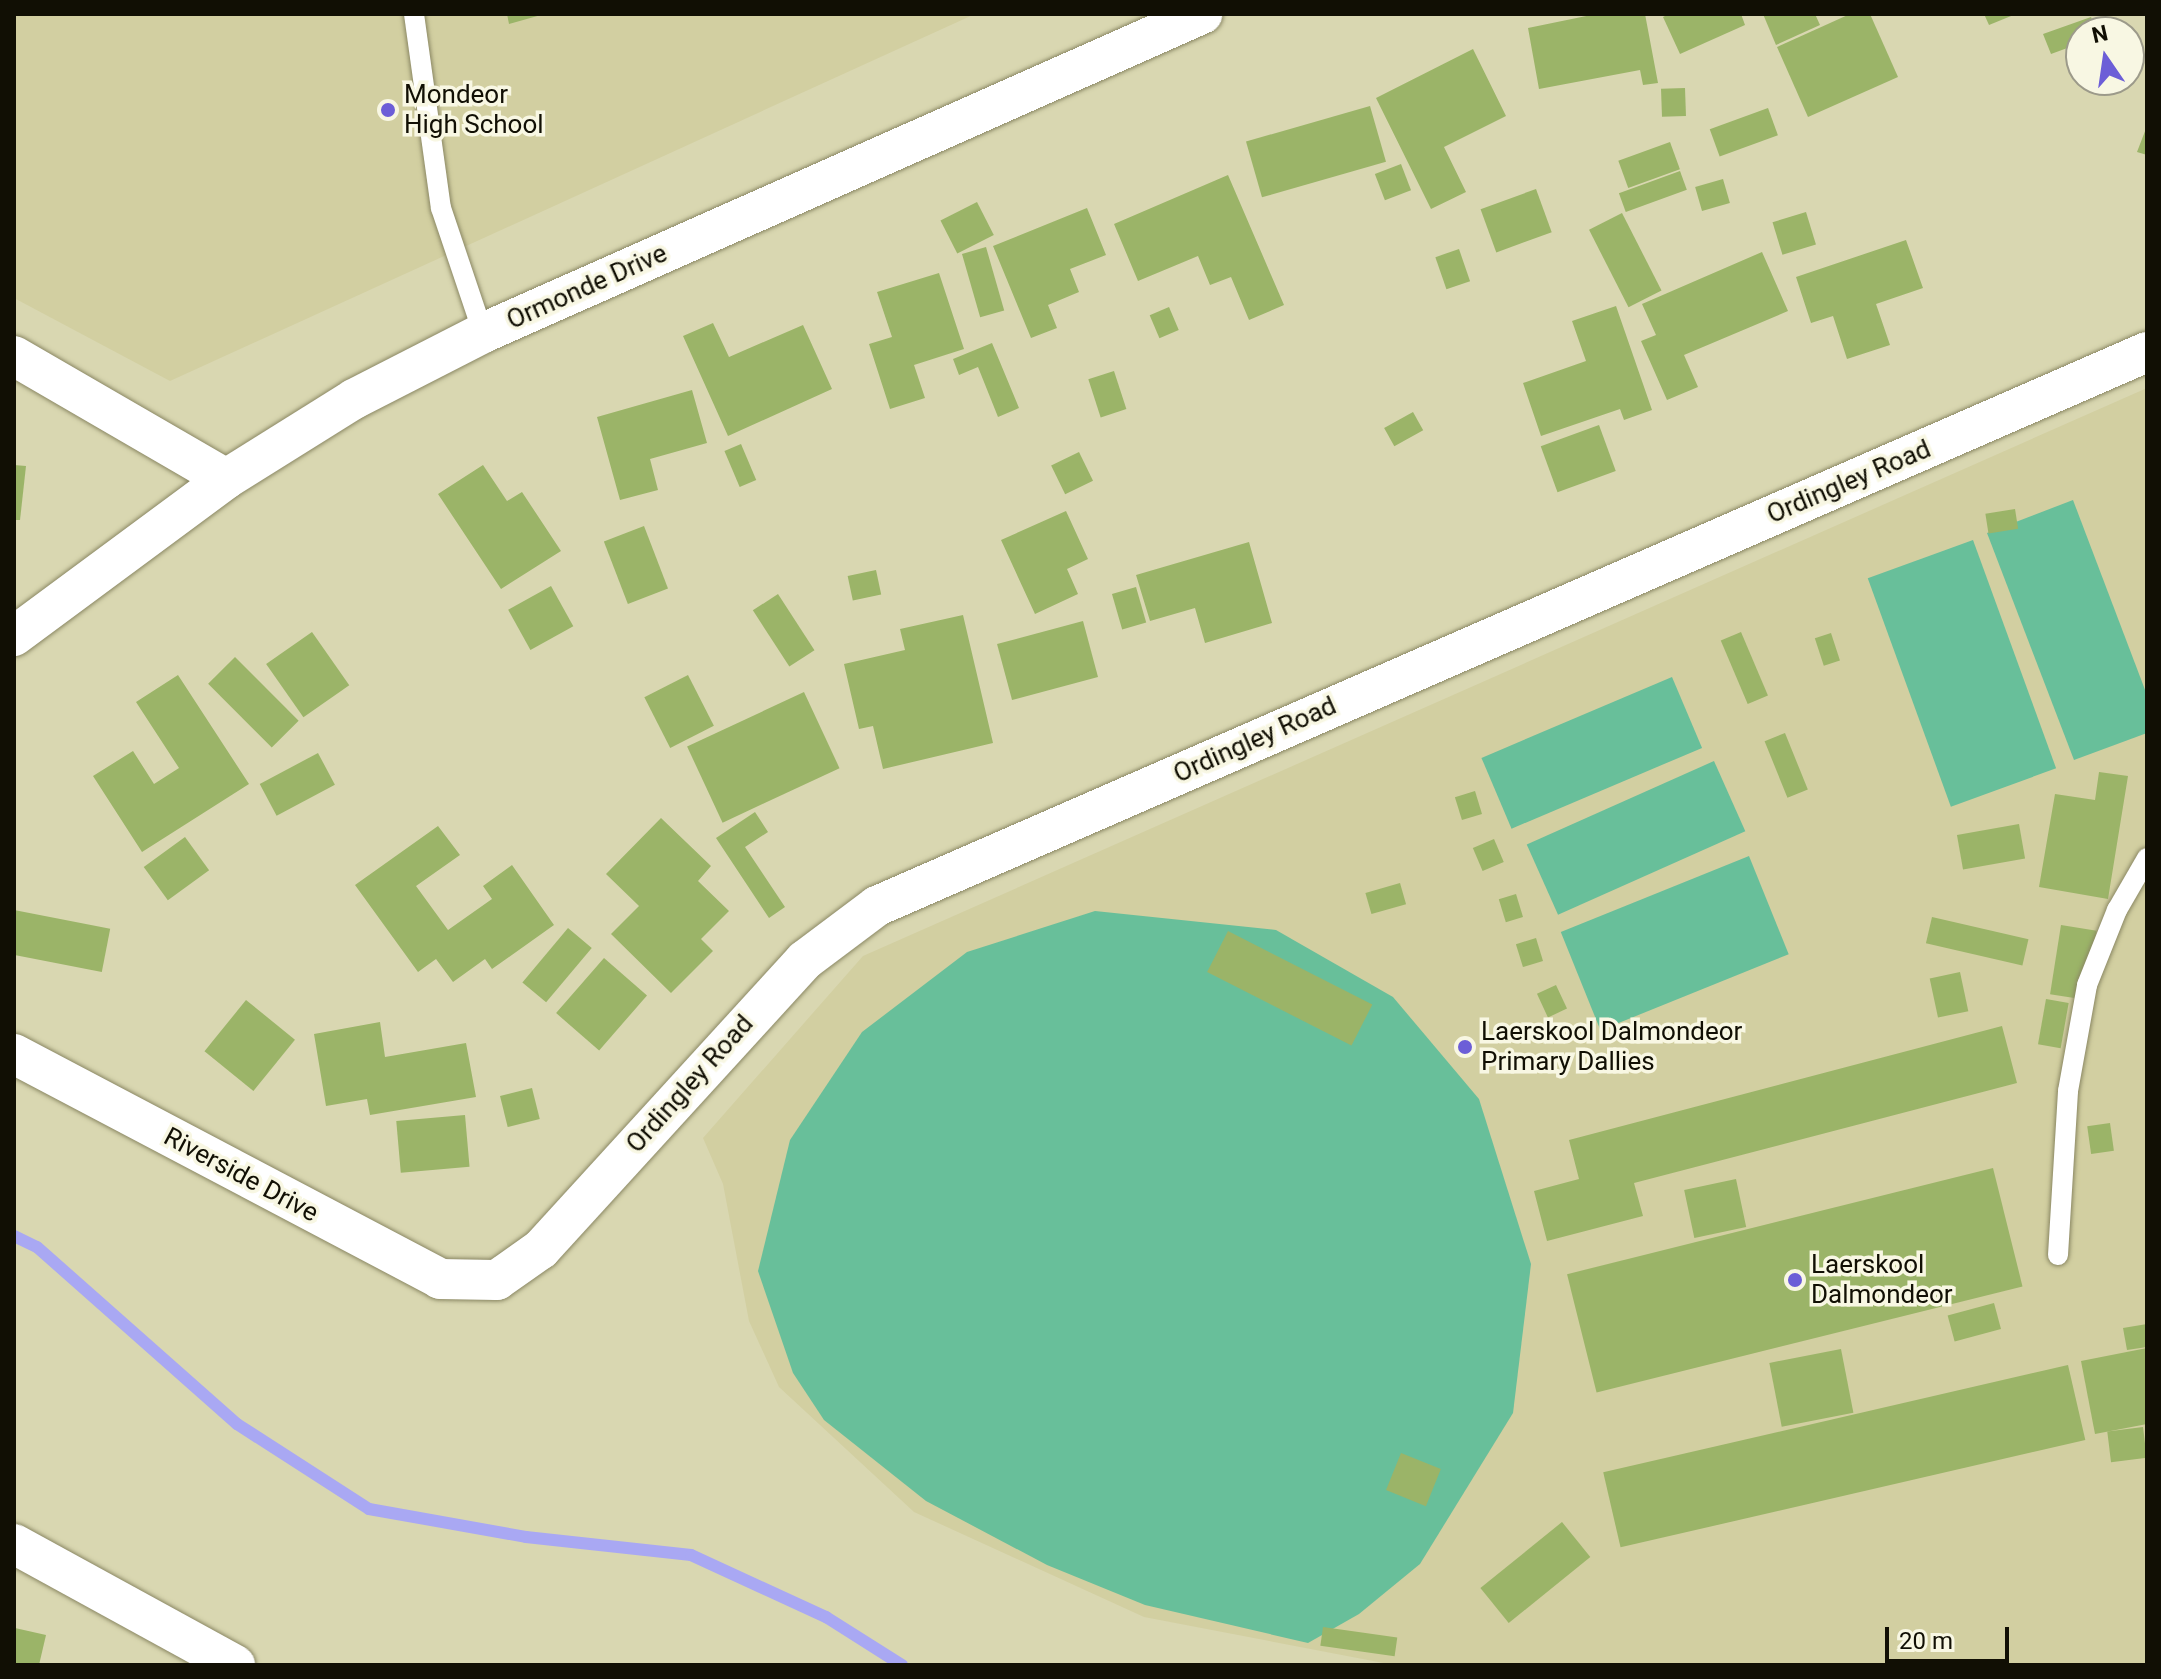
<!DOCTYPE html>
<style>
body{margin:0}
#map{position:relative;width:2161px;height:1679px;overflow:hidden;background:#d9d7b1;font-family:Roboto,sans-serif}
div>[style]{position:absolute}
.built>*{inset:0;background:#d2cfa1}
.green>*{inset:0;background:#68bf9a;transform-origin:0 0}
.stream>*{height:12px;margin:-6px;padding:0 6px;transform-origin:6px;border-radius:6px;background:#a9a8f3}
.building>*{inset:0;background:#9bb468;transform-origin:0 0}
.roads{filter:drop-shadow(0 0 2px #8a8763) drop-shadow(0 0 2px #8a8763)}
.lane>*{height:20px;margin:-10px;padding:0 10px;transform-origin:10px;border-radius:10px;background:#fff}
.street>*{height:40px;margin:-20px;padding:0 20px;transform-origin:20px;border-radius:20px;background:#fff}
.dots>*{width:22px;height:22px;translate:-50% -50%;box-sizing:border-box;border:4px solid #f8f7e3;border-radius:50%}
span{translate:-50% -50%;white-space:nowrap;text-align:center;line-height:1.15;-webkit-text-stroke:7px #f8f7e3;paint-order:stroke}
.poi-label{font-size:26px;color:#110f04}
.left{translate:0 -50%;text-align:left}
.street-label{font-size:26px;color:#110f04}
.frame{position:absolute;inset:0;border:16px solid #110f04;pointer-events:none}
.north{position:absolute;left:2065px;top:16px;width:80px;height:80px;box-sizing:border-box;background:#f8f7e3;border:2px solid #9c9a8a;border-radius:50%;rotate:347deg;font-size:22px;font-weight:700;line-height:32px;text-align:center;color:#110f04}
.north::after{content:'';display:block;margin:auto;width:28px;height:36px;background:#6c5ed7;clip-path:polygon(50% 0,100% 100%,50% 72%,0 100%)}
.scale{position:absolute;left:1885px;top:1627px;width:124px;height:36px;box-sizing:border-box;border:4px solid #110f04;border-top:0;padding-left:10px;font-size:24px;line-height:28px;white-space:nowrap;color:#110f04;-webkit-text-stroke:6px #f8f7e3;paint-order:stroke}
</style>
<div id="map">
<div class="built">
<div style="clip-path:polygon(14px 14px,975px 14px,170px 381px,14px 298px)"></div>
<div style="clip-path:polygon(2147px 388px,2147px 1665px,1394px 1665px,1144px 1617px,914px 1512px,779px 1387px,749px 1321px,723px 1184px,703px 1138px,863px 956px)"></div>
</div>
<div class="green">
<div style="clip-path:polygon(2073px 500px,2147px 695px,2147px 733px,2074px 760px,1987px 533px)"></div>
<div style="left:1973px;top:540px;width:243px;height:112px;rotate:70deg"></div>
<div style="left:1672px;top:677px;width:77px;height:207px;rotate:67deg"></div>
<div style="left:1714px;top:761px;width:77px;height:205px;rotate:66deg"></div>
<div style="left:1749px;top:856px;width:106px;height:203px;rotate:68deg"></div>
<div style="clip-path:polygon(1095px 911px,1276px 930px,1393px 997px,1479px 1099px,1531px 1264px,1513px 1413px,1420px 1564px,1359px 1614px,1308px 1643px,1145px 1605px,1047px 1565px,926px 1501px,824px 1420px,793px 1373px,758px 1271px,790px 1140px,862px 1032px,967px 952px)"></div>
</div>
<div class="stream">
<div style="left:14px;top:1236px;width:25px;rotate:26deg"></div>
<div style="left:37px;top:1247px;width:267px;rotate:41.5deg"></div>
<div style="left:237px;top:1424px;width:157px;rotate:32.8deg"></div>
<div style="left:369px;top:1509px;width:159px;rotate:10.1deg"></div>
<div style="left:526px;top:1537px;width:166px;rotate:6.2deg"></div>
<div style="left:691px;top:1555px;width:149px;rotate:24.7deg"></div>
<div style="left:826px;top:1617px;width:90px;rotate:32.3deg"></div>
</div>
<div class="building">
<div style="clip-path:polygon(507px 14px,541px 14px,541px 15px,509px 24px)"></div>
<div style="clip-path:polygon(1596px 14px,1645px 14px,1658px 83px,1643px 85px,1640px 70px,1539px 89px,1528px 28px)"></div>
<div style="clip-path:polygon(1669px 14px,1741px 14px,1745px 25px,1680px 54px,1663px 17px)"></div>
<div style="clip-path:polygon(1763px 14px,1815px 14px,1820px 25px,1776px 45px)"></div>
<div style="clip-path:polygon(1850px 14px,1870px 14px,1898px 77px,1808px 117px,1777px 47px)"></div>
<div style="clip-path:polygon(1984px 14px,2016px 14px,1989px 25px)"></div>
<div style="clip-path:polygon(2091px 17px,2097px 32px,2081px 32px,2081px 43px,2051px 54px,2043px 34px)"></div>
<div style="clip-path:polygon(1473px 49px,1506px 116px,1444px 147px,1466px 192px,1431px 209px,1376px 98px)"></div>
<div style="left:1685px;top:88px;width:28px;height:24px;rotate:88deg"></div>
<div style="left:1370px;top:106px;width:58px;height:129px;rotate:74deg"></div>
<div style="left:1768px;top:108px;width:29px;height:62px;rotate:70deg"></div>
<div style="clip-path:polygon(2147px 126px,2147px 155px,2137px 152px)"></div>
<div style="left:1670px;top:142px;width:29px;height:55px;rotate:70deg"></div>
<div style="left:1401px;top:164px;width:28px;height:28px;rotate:69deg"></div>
<div style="left:1680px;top:171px;width:20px;height:65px;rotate:70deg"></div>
<div style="clip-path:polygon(1228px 175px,1284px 305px,1249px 320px,1231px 277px,1210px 285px,1198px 256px,1138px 281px,1114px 224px)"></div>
<div style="left:1723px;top:179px;width:25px;height:29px;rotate:74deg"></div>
<div style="left:1536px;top:189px;width:46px;height:59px;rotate:70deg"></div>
<div style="left:977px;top:202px;width:37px;height:41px;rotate:63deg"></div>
<div style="clip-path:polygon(1087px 208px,1106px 255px,1070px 269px,1079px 292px,1048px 305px,1057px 328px,1031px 338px,993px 246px)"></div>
<div style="left:1806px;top:212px;width:34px;height:35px;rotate:73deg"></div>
<div style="left:1622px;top:213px;width:87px;height:37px;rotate:63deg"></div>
<div style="clip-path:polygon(1906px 240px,1923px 288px,1876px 304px,1890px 345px,1847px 359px,1833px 316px,1811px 323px,1796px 277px)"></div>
<div style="left:986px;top:247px;width:66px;height:25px;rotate:74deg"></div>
<div style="left:1459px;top:249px;width:34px;height:25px;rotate:71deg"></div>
<div style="clip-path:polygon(1762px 252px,1788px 311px,1684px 355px,1698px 387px,1667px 400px,1641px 341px,1656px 335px,1642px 304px)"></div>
<div style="clip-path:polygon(939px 273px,964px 349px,914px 365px,925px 398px,890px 409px,869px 344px,892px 337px,877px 292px)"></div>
<div style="clip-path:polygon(1616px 306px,1652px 410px,1624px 420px,1620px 409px,1541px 436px,1523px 383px,1586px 361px,1572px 321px)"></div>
<div style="left:1169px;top:307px;width:25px;height:21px;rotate:67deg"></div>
<div style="clip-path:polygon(713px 323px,729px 357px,803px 325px,832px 389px,728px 436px,683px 336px)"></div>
<div style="clip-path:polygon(992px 343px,1019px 408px,998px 417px,978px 367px,959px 375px,953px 359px)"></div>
<div style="left:1114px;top:371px;width:40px;height:27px;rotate:72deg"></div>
<div style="clip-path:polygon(692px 390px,707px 443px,650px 459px,658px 490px,620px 500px,597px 417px)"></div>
<div style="left:1413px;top:412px;width:21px;height:33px;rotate:61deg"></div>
<div style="left:1599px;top:425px;width:49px;height:62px;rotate:70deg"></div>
<div style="left:741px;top:444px;width:39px;height:18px;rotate:67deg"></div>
<div style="left:1079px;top:452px;width:32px;height:31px;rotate:64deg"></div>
<div style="clip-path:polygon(14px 465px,26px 466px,20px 520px,14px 520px)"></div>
<div style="clip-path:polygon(483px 465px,507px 501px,522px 492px,561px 551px,501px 589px,438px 494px)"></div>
<div style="left:2015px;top:509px;width:20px;height:30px;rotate:81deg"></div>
<div style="clip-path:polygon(1066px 511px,1088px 559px,1067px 569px,1078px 594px,1035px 614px,1001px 540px)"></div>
<div style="left:644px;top:526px;width:67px;height:43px;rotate:69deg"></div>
<div style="clip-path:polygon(1249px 542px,1272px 623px,1205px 643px,1195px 608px,1150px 621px,1136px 575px)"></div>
<div style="left:876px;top:570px;width:25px;height:29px;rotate:78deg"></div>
<div style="left:551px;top:586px;width:46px;height:49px;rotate:61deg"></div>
<div style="left:1136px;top:587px;width:37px;height:25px;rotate:74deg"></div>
<div style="left:778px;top:594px;width:67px;height:30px;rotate:57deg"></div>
<div style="clip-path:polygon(963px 615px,993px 743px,883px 769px,873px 726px,859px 729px,844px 664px,905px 650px,900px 629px)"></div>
<div style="left:1083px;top:621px;width:58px;height:89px;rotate:75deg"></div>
<div style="left:312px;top:632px;width:65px;height:56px;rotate:55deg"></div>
<div style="left:1741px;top:632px;width:69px;height:22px;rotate:67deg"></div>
<div style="left:1831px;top:633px;width:29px;height:17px;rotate:72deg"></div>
<div style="left:235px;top:657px;width:90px;height:38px;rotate:45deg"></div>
<div style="clip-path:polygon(178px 675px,249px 784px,142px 852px,93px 776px,133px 751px,154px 784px,179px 768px,136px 702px)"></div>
<div style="left:688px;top:675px;width:57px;height:49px;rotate:63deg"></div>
<div style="left:804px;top:692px;width:84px;height:129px;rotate:65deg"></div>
<div style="left:1785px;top:733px;width:61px;height:22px;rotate:68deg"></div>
<div style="left:318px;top:753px;width:36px;height:66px;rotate:62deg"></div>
<div style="clip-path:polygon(2099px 772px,2128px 776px,2108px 899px,2039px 887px,2055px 794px,2095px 800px)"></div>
<div style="left:1475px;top:791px;width:24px;height:21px;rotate:73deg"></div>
<div style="clip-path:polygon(755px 812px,768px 832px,745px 847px,785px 907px,769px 918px,716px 838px)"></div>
<div style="clip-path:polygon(661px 818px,711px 866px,698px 881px,729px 911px,701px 939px,713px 951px,671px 993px,611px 934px,639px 906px,606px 874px)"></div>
<div style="left:2019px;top:824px;width:35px;height:63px;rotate:80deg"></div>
<div style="clip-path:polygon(438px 826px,460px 855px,416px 886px,448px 930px,492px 899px,483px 886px,512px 865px,554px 925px,492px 969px,485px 959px,453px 982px,436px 959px,418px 972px,355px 885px)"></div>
<div style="left:185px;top:837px;width:41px;height:51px;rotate:54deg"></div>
<div style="left:1494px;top:839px;width:25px;height:23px;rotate:67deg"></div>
<div style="left:1400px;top:883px;width:22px;height:36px;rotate:74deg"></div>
<div style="left:1516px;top:894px;width:24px;height:18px;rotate:73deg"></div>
<div style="left:14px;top:910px;width:98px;height:44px;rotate:11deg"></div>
<div style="left:1932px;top:917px;width:99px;height:27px;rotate:13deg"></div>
<div style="left:2061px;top:925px;width:36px;height:70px;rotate:9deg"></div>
<div style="left:568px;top:928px;width:31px;height:71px;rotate:40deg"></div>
<div style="left:1228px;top:931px;width:162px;height:46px;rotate:27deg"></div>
<div style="left:1536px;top:938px;width:24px;height:21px;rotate:73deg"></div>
<div style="left:604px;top:958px;width:57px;height:73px;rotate:41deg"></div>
<div style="left:1960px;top:972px;width:40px;height:31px;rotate:78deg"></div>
<div style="left:1556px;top:985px;width:26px;height:21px;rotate:65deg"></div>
<div style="left:2046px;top:999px;width:23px;height:46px;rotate:10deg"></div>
<div style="left:246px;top:1000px;width:63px;height:66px;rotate:39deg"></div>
<div style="clip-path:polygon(380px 1022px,385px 1057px,466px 1043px,476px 1097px,370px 1115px,367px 1099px,326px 1106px,314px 1034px)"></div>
<div style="clip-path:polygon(2002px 1026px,2017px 1083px,1634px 1183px,1643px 1216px,1547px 1241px,1534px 1191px,1579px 1179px,1569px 1140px)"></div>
<div style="left:532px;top:1088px;width:32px;height:33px;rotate:76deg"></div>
<div style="left:465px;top:1115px;width:52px;height:69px;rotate:85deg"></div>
<div style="left:2110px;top:1123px;width:28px;height:23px;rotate:82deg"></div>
<div style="left:1993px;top:1168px;width:122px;height:439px;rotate:76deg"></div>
<div style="left:1736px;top:1179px;width:49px;height:53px;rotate:78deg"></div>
<div style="left:1994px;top:1303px;width:27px;height:48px;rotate:75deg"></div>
<div style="clip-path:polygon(2147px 1324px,2147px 1347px,2127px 1350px,2123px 1328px)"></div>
<div style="clip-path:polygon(2147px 1348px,2147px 1424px,2095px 1434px,2081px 1361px)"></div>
<div style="left:1841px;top:1349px;width:65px;height:73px;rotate:79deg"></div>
<div style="left:2068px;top:1365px;width:77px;height:477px;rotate:77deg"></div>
<div style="left:2143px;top:1427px;width:31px;height:36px;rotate:83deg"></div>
<div style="left:1401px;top:1453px;width:43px;height:40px;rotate:22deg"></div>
<div style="left:1562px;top:1522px;width:45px;height:105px;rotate:51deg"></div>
<div style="left:1323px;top:1627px;width:75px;height:19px;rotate:8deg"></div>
<div style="clip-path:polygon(15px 1628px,46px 1635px,39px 1665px,14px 1665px)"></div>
</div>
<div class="roads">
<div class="lane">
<div style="left:414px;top:14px;width:196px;rotate:82.1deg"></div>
<div style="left:441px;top:208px;width:132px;rotate:71.4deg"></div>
<div style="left:2058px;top:1255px;width:164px;rotate:-86.5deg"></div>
<div style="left:2068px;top:1091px;width:108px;rotate:-79.8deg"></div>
<div style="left:2087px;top:985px;width:81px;rotate:-68.2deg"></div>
<div style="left:2117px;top:910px;width:60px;rotate:-60deg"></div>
</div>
<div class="street">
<div style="left:14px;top:356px;width:245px;rotate:30.1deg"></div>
<div style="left:14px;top:636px;width:264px;rotate:-36.5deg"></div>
<div style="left:226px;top:479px;width:151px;rotate:-32deg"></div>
<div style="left:354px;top:399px;width:145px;rotate:-27.1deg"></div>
<div style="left:483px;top:333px;width:787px;rotate:-23.93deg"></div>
<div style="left:14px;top:1054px;width:482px;rotate:27.8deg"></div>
<div style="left:440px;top:1279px;width:57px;rotate:1deg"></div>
<div style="left:497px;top:1280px;width:54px;rotate:-35.2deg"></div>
<div style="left:541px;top:1249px;width:391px;rotate:-47.6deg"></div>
<div style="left:805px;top:960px;width:90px;rotate:-36.9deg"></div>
<div style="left:877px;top:906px;width:1386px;rotate:-23.57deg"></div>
<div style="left:14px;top:1544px;width:252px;rotate:28.7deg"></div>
</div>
</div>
<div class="dots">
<div style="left:388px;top:110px;background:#6c5ed7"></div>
<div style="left:1465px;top:1047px;background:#6c5ed7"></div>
<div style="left:1795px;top:1280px;background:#6c5ed7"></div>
</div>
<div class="poi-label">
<span class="left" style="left:404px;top:110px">Mondeor<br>High School</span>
<span class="left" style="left:1481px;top:1047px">Laerskool Dalmondeor<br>Primary Dallies</span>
<span class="left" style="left:1811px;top:1280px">Laerskool<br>Dalmondeor</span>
</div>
<div class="street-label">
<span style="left:587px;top:287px;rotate:-24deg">Ormonde Drive</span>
<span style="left:1849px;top:482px;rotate:-23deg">Ordingley Road</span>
<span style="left:1255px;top:740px;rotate:-24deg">Ordingley Road</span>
<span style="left:690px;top:1084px;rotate:-48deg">Ordingley Road</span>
<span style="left:241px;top:1175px;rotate:28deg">Riverside Drive</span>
</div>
<div class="frame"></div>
<div class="north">N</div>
<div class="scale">20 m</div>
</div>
